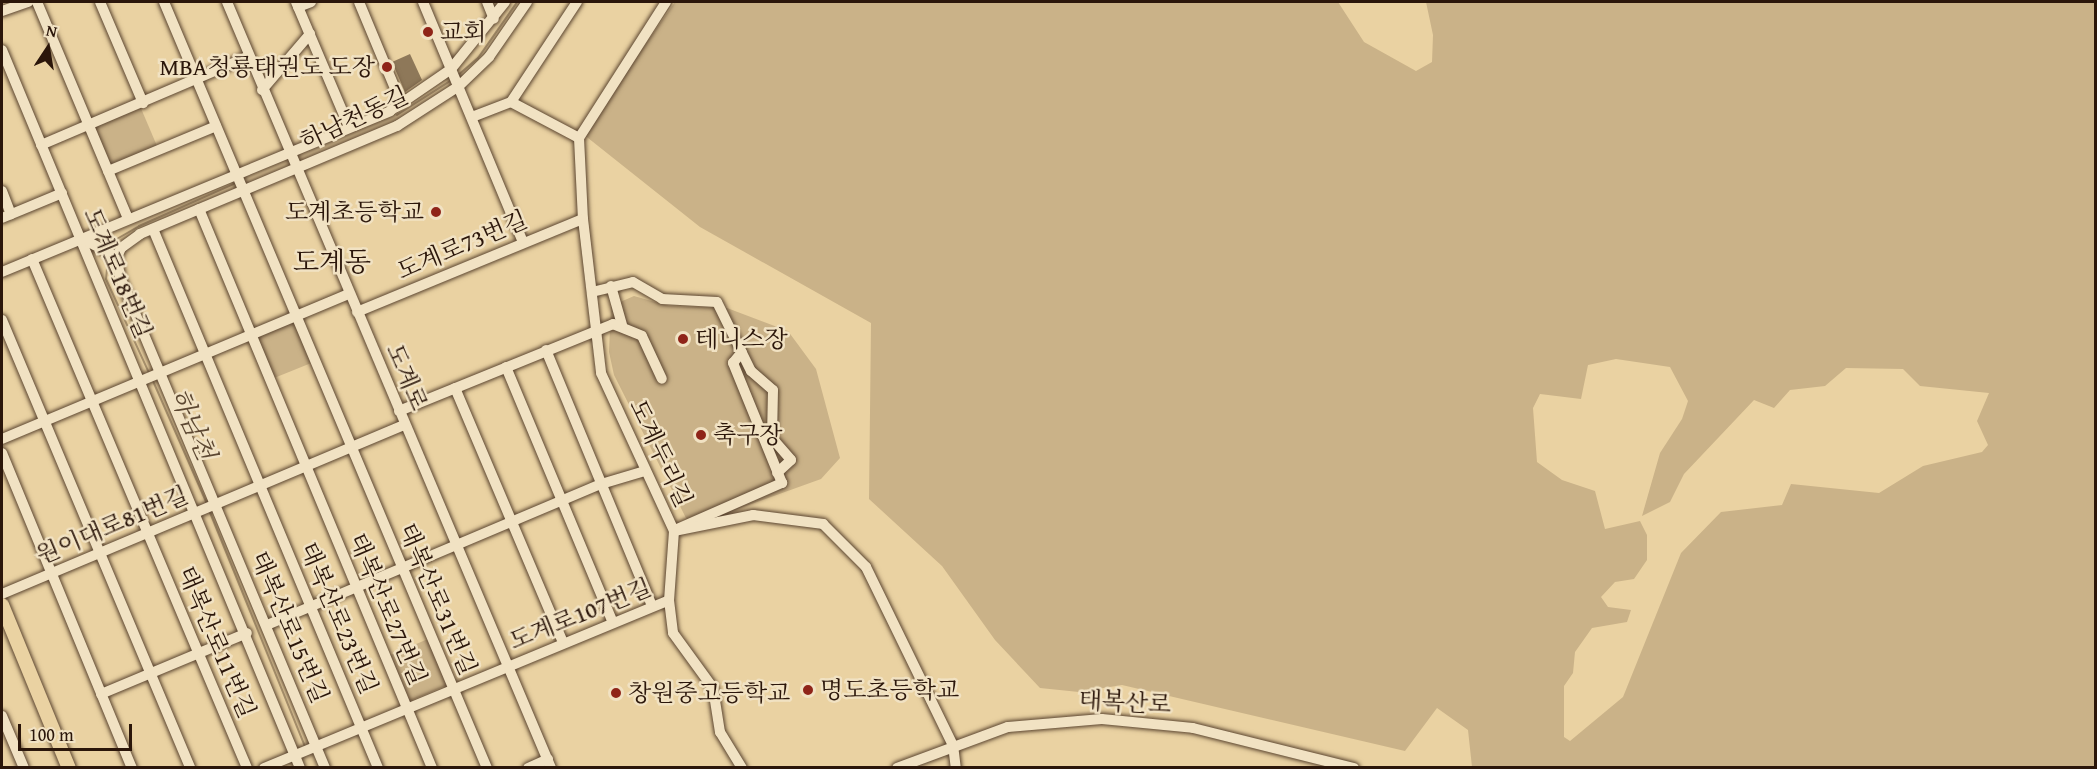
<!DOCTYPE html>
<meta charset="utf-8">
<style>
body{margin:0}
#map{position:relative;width:2097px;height:769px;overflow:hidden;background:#ead2a2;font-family:"Gentium Book Plus","Noto Serif KR",serif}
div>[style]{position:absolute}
.green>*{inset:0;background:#cab288;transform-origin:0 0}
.stream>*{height:2px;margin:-1px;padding:0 1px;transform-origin:1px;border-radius:1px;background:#a9926e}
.building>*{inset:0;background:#8e7859}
.roads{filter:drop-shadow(0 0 2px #5b4530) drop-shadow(0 0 2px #5b4530)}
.minor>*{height:10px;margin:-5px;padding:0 5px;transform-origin:5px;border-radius:5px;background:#f1e2c3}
.major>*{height:14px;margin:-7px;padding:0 7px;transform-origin:7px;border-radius:7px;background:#ead2a2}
.dots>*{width:16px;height:16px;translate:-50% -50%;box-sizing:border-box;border:3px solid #f1e2c3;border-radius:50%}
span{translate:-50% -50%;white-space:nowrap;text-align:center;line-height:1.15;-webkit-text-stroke:5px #f1e2c3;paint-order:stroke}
.poi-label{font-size:24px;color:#2b160a}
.left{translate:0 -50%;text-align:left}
.right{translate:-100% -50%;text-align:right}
.street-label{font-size:24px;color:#2b160a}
.water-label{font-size:26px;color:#5d4832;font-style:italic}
.quarter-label{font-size:27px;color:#2b160a}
.frame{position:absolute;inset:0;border:3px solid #2b160a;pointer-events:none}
.north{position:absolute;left:18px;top:18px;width:60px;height:60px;-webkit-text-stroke:4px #f1e2c3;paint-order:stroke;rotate:12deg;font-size:16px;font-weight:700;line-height:24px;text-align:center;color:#2b160a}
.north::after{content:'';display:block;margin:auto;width:21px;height:27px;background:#2b160a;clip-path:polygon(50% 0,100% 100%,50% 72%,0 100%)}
.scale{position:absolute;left:18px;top:724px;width:114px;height:27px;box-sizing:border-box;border:3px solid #2b160a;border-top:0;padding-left:8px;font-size:18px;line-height:21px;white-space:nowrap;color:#2b160a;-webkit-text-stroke:4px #f1e2c3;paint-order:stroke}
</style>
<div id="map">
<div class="green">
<div style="clip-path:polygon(evenodd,675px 2px,1338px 2px,1364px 42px,1416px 71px,1432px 62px,1433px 35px,1426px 2px,2095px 2px,2095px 767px,1472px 767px,1468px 730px,1437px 708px,1405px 751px,1122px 685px,1079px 692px,1040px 688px,995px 640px,942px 566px,869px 499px,871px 323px,700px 227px,583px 134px,675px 2px,1616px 359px,1670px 367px,1688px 401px,1682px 419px,1660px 453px,1642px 516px,1670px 502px,1684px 474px,1754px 400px,1774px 408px,1790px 390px,1825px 386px,1846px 368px,1903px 369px,1920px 386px,1989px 393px,1977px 421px,1988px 445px,1982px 452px,1923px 466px,1879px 493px,1791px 484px,1782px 505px,1721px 512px,1681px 553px,1623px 697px,1570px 741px,1564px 737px,1564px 686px,1573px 673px,1575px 652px,1592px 628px,1627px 622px,1631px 610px,1608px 607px,1601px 597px,1615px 582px,1634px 579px,1647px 560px,1647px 535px,1640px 521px,1605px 529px,1595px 491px,1562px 480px,1537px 462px,1533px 408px,1540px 394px,1581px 399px,1588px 365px,1616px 359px)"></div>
<div style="left:140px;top:106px;width:46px;height:52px;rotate:67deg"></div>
<div style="clip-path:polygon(634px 296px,669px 306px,727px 308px,788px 331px,816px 369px,840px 458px,821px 479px,690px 526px,614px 375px,609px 352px,611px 306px)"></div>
<div style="left:295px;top:321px;width:45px;height:46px;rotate:68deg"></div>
<div style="left:428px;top:639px;width:50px;height:43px;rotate:67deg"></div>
</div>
<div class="stream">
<div style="left:457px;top:76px;width:28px;rotate:-41deg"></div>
<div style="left:478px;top:58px;width:68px;rotate:-55.1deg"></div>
<div style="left:397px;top:115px;width:67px;rotate:-32.7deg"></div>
<div style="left:111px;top:248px;width:9px;rotate:-63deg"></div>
<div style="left:115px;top:240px;width:28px;rotate:-30deg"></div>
<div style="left:139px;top:226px;width:104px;rotate:-23.9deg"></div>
<div style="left:108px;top:257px;width:22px;rotate:95deg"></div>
<div style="left:106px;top:279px;width:103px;rotate:65.4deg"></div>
<div style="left:153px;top:381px;width:134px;rotate:66.3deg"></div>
<div style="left:209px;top:510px;width:255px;rotate:67.9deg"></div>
</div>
<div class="building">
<div style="clip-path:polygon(410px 54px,422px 80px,405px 92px,392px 62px)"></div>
</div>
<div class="roads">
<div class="minor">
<div style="left:37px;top:2px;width:234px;rotate:67.2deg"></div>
<div style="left:100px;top:2px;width:110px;rotate:66.9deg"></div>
<div style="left:164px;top:2px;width:831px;rotate:67.14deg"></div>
<div style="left:227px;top:2px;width:832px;rotate:67.07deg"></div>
<div style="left:296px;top:2px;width:136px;rotate:67deg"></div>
<div style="left:359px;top:2px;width:109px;rotate:67.4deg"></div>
<div style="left:423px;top:2px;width:260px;rotate:67.4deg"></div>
<div style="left:487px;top:2px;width:18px;rotate:68deg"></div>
<div style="left:666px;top:2px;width:161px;rotate:122.6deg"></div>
<div style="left:579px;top:138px;width:81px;rotate:87.2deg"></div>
<div style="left:583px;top:219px;width:155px;rotate:83.3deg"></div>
<div style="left:601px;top:373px;width:174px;rotate:65.2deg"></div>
<div style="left:674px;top:531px;width:69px;rotate:94.1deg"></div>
<div style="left:669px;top:600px;width:33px;rotate:83deg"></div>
<div style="left:673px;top:633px;width:68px;rotate:54deg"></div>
<div style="left:713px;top:688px;width:45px;rotate:81deg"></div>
<div style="left:720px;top:732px;width:42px;rotate:58.6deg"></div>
<div style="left:298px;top:7px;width:14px;rotate:-21deg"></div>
<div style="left:2px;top:11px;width:28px;rotate:-19deg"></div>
<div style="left:2px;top:50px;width:777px;rotate:67.46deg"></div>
<div style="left:262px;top:90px;width:74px;rotate:-49.4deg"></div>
<div style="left:511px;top:102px;width:77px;rotate:27.9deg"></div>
<div style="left:472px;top:117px;width:42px;rotate:-21deg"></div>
<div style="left:511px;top:102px;width:120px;rotate:-56.6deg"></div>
<div style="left:41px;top:145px;width:224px;rotate:-23.1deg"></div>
<div style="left:108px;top:171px;width:117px;rotate:-22.6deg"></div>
<div style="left:2px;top:191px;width:25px;rotate:69deg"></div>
<div style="left:199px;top:209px;width:606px;rotate:67.37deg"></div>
<div style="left:2px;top:218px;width:65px;rotate:-22.6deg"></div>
<div style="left:153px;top:229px;width:584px;rotate:67.34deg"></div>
<div style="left:81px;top:238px;width:41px;rotate:27.8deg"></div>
<div style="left:32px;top:259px;width:553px;rotate:67.1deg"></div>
<div style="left:2px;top:272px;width:420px;rotate:-22.5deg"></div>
<div style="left:390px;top:111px;width:74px;rotate:-34.5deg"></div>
<div style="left:451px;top:69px;width:86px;rotate:-51.1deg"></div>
<div style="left:611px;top:286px;width:41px;rotate:74.2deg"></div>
<div style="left:592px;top:292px;width:42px;rotate:-13.7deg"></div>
<div style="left:633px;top:282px;width:34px;rotate:30deg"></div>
<div style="left:662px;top:299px;width:55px;rotate:3.1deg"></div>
<div style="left:717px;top:302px;width:77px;rotate:63.8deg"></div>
<div style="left:751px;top:371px;width:29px;rotate:41deg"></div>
<div style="left:773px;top:390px;width:48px;rotate:91.2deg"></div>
<div style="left:772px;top:438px;width:29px;rotate:49deg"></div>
<div style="left:791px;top:460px;width:19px;rotate:137deg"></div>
<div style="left:357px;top:312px;width:244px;rotate:-22.4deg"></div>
<div style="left:2px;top:320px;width:486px;rotate:67.2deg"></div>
<div style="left:546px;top:350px;width:277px;rotate:67.5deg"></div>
<div style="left:506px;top:367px;width:275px;rotate:67.3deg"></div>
<div style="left:455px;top:388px;width:277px;rotate:67deg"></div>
<div style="left:399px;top:411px;width:231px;rotate:-22.1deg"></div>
<div style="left:613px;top:324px;width:31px;rotate:22deg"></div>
<div style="left:642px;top:336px;width:47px;rotate:65.1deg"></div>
<div style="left:2px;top:439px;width:376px;rotate:-22.7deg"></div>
<div style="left:2px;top:453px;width:341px;rotate:67.6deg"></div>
<div style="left:677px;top:529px;width:115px;rotate:-23.7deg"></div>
<div style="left:782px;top:483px;width:130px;rotate:-112.2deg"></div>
<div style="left:733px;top:363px;width:14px;rotate:-51deg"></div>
<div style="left:674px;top:531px;width:81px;rotate:-11.4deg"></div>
<div style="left:753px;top:515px;width:71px;rotate:7.3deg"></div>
<div style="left:823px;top:524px;width:61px;rotate:45deg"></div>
<div style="left:866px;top:567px;width:198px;rotate:64deg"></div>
<div style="left:953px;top:745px;width:23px;rotate:83deg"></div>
<div style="left:2px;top:594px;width:437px;rotate:-22.8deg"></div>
<div style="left:267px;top:625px;width:363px;rotate:-22.9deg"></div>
<div style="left:601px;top:484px;width:46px;rotate:-16.5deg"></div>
<div style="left:101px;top:694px;width:158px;rotate:-22.7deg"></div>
<div style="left:2px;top:716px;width:56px;rotate:67.1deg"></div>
<div style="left:264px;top:768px;width:438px;rotate:-22.5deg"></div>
<div style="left:325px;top:768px;width:532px;rotate:-112.66deg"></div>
<div style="left:120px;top:277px;width:20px;rotate:-99deg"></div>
<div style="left:117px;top:257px;width:10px;rotate:-66deg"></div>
<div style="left:121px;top:248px;width:24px;rotate:-36deg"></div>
<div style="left:140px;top:234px;width:279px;rotate:-22.8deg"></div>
<div style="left:397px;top:126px;width:74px;rotate:-32.8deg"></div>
<div style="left:459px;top:86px;width:42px;rotate:-44deg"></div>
<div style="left:489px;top:57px;width:67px;rotate:-55.4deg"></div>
<div style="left:528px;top:768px;width:22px;rotate:-24deg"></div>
<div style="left:897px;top:768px;width:118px;rotate:-20.3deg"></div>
<div style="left:1008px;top:727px;width:94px;rotate:-4.9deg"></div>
<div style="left:1102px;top:719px;width:91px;rotate:5.6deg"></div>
<div style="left:1193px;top:728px;width:166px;rotate:14deg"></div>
</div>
<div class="major">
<div style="left:2px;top:605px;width:176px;rotate:67.7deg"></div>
</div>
</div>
<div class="dots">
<div style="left:428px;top:32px;background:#8f2418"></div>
<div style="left:387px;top:67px;background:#8f2418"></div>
<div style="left:436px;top:212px;background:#8f2418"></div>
<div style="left:683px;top:339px;background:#8f2418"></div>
<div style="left:701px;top:435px;background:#8f2418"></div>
<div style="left:808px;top:690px;background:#8f2418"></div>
<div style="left:616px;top:693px;background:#8f2418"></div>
</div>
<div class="poi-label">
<span class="left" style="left:440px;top:32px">교회</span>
<span class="right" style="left:375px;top:67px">MBA청룡태권도 도장</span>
<span class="right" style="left:424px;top:212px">도계초등학교</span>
<span class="left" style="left:695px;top:339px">테니스장</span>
<span class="left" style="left:713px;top:435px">축구장</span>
<span class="left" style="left:820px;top:690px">명도초등학교</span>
<span class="left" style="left:628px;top:693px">창원중고등학교</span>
</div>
<div class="street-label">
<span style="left:354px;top:118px;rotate:-25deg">하남천동길</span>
<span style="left:462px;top:245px;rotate:-23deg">도계로73번길</span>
<span style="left:118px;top:273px;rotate:67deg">도계로18번길</span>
<span style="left:407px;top:377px;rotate:67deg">도계로</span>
<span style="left:661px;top:453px;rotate:65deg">도계두리길</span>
<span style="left:112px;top:525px;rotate:-23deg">원이대로81번길</span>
<span style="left:438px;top:599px;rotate:67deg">태복산로31번길</span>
<span style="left:388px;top:609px;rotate:67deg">태복산로27번길</span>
<span style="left:580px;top:614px;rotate:-22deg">도계로107번길</span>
<span style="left:339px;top:618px;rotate:67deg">태복산로23번길</span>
<span style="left:290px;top:627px;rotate:67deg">태복산로15번길</span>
<span style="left:217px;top:642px;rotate:67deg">태복산로11번길</span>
<span style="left:1125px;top:702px;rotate:3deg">태복산로</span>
</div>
<div class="water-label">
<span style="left:193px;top:424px;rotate:66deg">하남천</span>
</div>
<div class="quarter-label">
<span style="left:332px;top:262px">도계동</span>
</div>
<div class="frame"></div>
<div class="north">N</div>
<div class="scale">100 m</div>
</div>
